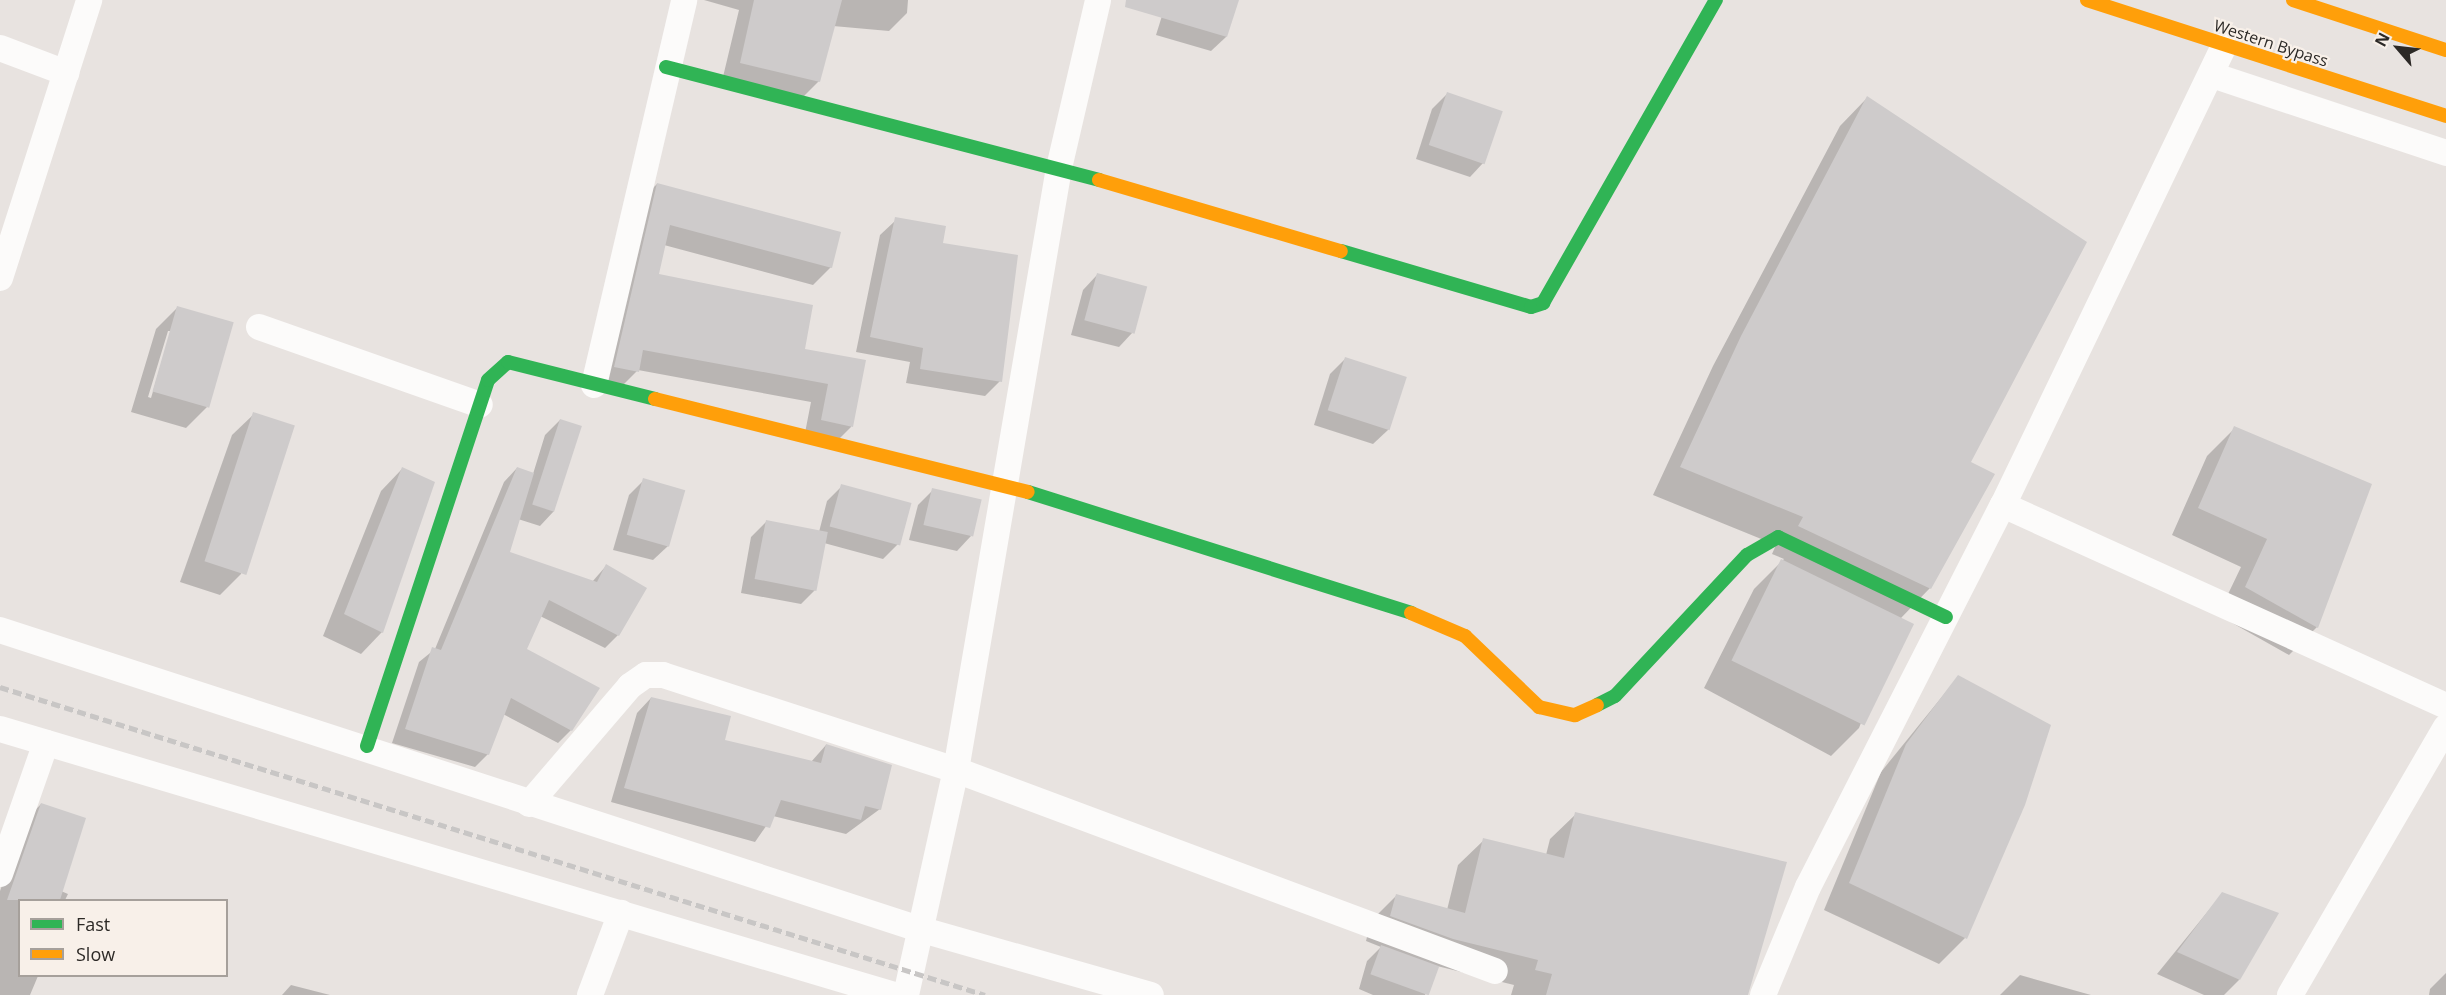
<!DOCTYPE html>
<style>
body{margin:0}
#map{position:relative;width:2446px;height:995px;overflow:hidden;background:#e8e3e0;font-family:"Open Sans",sans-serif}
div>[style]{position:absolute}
.shadow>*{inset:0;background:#0003}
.building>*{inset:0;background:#cecbcb;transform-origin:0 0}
.street>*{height:26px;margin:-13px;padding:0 13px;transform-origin:13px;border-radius:13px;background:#fcfbfa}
.fast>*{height:14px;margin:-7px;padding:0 7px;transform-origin:7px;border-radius:7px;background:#30b455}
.slow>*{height:14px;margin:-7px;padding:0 7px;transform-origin:7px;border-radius:7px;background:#ff9f0a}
.rail>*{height:4.5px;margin-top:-2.25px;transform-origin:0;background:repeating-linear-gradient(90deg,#c8c6c5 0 9px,transparent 0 13.5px)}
span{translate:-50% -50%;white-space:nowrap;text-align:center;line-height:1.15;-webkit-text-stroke:4.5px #f8f0e9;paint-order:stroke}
.street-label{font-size:16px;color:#2c2926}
.legend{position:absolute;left:18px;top:899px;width:210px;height:78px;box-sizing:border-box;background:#f8f0e9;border:2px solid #a6a09b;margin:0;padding:8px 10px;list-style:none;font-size:18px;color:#2c2926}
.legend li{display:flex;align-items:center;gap:12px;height:30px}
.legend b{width:30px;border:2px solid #a6a09b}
.north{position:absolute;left:2368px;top:18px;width:60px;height:60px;-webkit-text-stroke:4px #f8f0e9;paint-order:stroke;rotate:298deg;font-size:16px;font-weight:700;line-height:24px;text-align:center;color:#2c2926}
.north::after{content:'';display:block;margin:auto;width:21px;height:27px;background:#2c2926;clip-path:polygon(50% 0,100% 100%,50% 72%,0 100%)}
</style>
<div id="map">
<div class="shadow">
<div style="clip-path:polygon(704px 0,908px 0,907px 13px,889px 31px,833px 26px,819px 81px,801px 99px,722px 81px,739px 10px)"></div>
<div style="clip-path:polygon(1167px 0,1237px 0,1226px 37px,1211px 51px,1156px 35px)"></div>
<div style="clip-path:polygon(1447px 94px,1484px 162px,1470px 177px,1416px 159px,1432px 109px)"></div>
<div style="clip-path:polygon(1867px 98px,1930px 588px,1901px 618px,1859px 728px,1831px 756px,1704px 688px,1754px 589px,1784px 559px,1772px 554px,1776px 545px,1653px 495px,1713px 366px,1840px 126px)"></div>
<div style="clip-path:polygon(657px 184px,831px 267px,813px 285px,664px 245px,657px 276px,803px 350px,864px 362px,851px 427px,833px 445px,804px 438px,811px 402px,638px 370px,619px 389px,597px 385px,639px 202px)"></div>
<div style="clip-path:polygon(895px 221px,941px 245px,1000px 381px,985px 396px,906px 383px,910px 362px,856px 352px,880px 235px)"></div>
<div style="clip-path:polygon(1097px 275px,1133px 332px,1119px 347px,1071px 335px,1083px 290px)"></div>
<div style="clip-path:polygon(evenodd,178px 307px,207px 407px,186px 428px,131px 412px,156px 329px,178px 307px,168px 331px,171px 331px,151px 398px,148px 397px,168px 331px)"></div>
<div style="clip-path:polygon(1345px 359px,1405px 378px,1388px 430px,1373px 444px,1314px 425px,1330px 374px)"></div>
<div style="clip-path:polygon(254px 414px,241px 574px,220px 595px,180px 582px,232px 435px)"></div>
<div style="clip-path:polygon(560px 420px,554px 511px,540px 526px,518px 519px,509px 553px,592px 582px,606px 566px,618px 635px,605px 648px,540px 616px,525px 650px,571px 730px,558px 743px,503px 714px,488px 754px,475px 767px,392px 743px,419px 662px,435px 649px,504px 482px,517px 468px,533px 474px,545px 435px)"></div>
<div style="clip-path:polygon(2235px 428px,2370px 485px,2317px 627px,2289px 655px,2218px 615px,2241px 567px,2172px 535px,2207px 456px)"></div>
<div style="clip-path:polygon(402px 469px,382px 632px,361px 654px,323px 636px,381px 491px)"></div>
<div style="clip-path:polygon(644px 480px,668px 546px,653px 560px,613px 550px,629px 495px)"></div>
<div style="clip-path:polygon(842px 486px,898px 544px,883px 559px,824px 543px,815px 590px,801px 604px,741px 593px,751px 537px,766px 522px,819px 532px,827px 501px)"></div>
<div style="clip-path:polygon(933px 490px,971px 536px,957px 551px,909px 540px,918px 505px)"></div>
<div style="clip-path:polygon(1958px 677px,1965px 938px,1939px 964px,1824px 910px,1881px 772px)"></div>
<div style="clip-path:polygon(651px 698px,723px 741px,811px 762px,826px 745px,880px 809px,846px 834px,773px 816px,755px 842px,611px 802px,637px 713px)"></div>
<div style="clip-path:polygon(41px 804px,61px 891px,68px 894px,65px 900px,20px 900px,20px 976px,38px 976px,30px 995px,0 995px,0 891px,25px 821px)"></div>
<div style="clip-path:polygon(1576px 814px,1747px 995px,1511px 995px,1514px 985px,1437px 966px,1425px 995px,1373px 995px,1359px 989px,1367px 961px,1381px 947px,1366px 941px,1371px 921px,1397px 895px,1447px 910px,1458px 865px,1484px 840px,1546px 855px,1550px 839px)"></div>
<div style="clip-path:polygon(2222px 894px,2239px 980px,2224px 995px,2204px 995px,2157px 974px)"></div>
<div style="clip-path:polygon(2446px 973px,2446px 995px,2429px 995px,2430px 989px)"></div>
<div style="clip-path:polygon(2020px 975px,2091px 995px,2000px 995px)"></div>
<div style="clip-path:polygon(291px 985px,330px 995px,282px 995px)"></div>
</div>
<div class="building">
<div style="clip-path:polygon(754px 0,842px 0,820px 82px,740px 63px)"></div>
<div style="clip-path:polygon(1126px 0,1239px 0,1227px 37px,1125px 7px)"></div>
<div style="left:1447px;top:92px;width:59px;height:56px;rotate:19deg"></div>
<div style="clip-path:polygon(1867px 96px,2087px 242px,1971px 462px,1995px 474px,1931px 589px,1798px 526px,1803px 517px,1680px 467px,1741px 336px)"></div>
<div style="clip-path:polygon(657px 183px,841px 232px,832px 268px,670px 225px,659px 274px,813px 305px,805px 349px,866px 360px,853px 427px,821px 420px,828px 384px,643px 350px,639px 372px,614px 367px)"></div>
<div style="clip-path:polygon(895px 217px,946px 226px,943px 243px,1018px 255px,1002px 382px,920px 369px,923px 348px,870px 337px)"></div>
<div style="left:1097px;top:273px;width:52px;height:49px;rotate:15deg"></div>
<div style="left:177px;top:306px;width:59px;height:89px;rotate:16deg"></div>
<div style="left:1345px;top:357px;width:65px;height:56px;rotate:18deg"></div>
<div style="left:253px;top:412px;width:44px;height:157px;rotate:18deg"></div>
<div style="left:560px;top:419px;width:23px;height:90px;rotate:18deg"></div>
<div style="clip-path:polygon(2234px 426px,2372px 484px,2318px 628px,2245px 587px,2267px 539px,2198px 508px)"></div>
<div style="clip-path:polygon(402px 467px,435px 482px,383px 633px,344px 614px)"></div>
<div style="clip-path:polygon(517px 467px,534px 473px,510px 552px,597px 582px,606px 564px,647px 588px,619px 636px,549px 600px,527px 649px,600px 688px,572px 731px,511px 698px,489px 755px,405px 729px,432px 647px,441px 650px)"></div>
<div style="left:643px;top:478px;width:44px;height:59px;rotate:16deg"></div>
<div style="left:841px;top:484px;width:73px;height:44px;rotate:15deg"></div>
<div style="left:932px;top:488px;width:51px;height:38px;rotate:13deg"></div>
<div style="left:766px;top:520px;width:63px;height:60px;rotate:11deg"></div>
<div style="left:1781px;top:559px;width:148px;height:113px;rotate:26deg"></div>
<div style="clip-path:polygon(1958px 675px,2051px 725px,2025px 805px,1967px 939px,1849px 883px,1906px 744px)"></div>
<div style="clip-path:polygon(651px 697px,731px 716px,725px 740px,821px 763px,826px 744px,892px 765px,881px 810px,865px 806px,861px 820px,781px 800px,770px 828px,624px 788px)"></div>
<div style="clip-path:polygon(41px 803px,86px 818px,60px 900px,7px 900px)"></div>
<div style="clip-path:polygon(1575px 812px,1787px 862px,1748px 995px,1546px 995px,1552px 974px,1535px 970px,1538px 960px,1453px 939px,1390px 916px,1396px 894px,1465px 913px,1483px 838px,1564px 858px)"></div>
<div style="clip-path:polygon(2222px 892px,2279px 913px,2240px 980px,2177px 952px)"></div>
<div style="left:1381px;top:945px;width:62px;height:31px;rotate:20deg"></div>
</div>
<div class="street">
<div style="left:0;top:48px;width:71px;rotate:20.7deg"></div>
<div style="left:2212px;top:75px;width:247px;rotate:18.4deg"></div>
<div style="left:0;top:278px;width:292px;rotate:-72.2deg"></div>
<div style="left:259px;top:327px;width:234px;rotate:19.4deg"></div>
<div style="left:594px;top:385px;width:395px;rotate:-76.8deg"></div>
<div style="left:2003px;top:505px;width:486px;rotate:24.4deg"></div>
<div style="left:0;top:630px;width:966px;rotate:18.02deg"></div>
<div style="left:919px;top:929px;width:241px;rotate:15.9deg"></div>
<div style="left:0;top:729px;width:933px;rotate:16.57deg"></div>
<div style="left:529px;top:804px;width:155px;rotate:-49.4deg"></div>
<div style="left:630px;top:686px;width:19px;rotate:-35deg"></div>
<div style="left:646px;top:675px;width:17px"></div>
<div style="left:663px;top:675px;width:308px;rotate:18deg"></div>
<div style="left:956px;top:770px;width:575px;rotate:20.45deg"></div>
<div style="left:0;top:874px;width:139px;rotate:-70.7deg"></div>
<div style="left:590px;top:995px;width:88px;rotate:-69.3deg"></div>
<div style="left:906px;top:995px;width:230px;rotate:-77.5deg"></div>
<div style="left:956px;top:770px;width:611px;rotate:-80.29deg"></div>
<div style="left:1059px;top:168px;width:172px;rotate:-76.9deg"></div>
<div style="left:1763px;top:995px;width:117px;rotate:-67.4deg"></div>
<div style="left:1808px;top:887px;width:429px;rotate:-63deg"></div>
<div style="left:2003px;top:505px;width:509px;rotate:-64.29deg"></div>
<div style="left:2290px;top:995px;width:310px;rotate:-59.8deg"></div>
</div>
<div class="fast">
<div style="left:666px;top:67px;width:448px;rotate:14.6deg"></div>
<div style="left:1341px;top:251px;width:198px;rotate:16.4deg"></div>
<div style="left:1531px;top:307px;width:13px;rotate:-18deg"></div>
<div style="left:1543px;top:303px;width:349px;rotate:-60.3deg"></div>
<div style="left:1028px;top:492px;width:402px;rotate:17.5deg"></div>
<div style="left:1597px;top:705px;width:20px;rotate:-27deg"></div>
<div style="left:1615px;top:696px;width:193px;rotate:-46.9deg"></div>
<div style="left:1747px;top:555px;width:36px;rotate:-30deg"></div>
<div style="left:1778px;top:537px;width:186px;rotate:25.5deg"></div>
<div style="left:367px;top:746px;width:385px;rotate:-71.7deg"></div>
<div style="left:488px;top:380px;width:27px;rotate:-42deg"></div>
<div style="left:508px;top:362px;width:152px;rotate:14.1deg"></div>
</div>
<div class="slow">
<div style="left:2087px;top:0;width:377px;rotate:17.9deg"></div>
<div style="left:2293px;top:0;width:161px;rotate:18.1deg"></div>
<div style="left:1099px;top:180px;width:252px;rotate:16.4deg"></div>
<div style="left:655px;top:399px;width:384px;rotate:14deg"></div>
<div style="left:1411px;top:613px;width:59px;rotate:23.1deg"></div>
<div style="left:1465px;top:636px;width:103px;rotate:43.8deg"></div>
<div style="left:1539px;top:707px;width:37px;rotate:13deg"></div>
<div style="left:1575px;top:715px;width:24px;rotate:-24deg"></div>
</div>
<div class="rail">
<div style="left:0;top:687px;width:1032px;rotate:17.36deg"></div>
</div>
<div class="street-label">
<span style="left:2271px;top:43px;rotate:18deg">Western Bypass</span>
</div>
<ul class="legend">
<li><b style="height:8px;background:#30b455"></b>Fast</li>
<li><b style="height:8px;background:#ff9f0a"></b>Slow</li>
</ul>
<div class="north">N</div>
</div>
